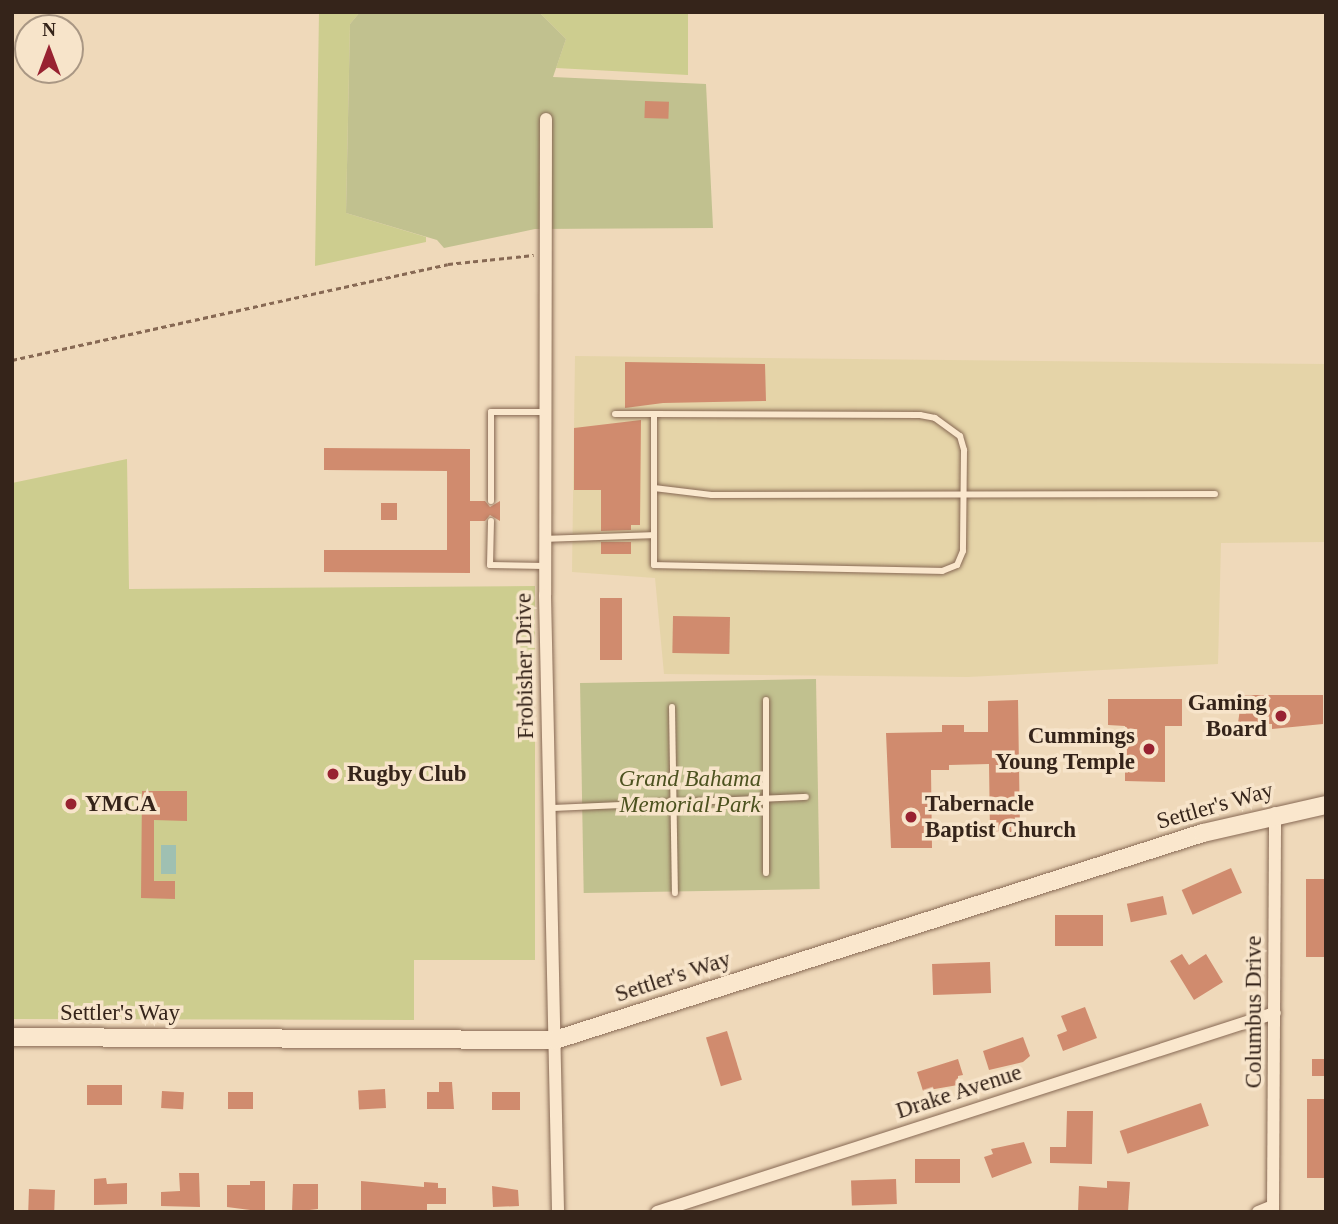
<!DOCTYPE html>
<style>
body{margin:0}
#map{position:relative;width:1338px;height:1224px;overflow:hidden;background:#efd9ba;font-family:Georgia,serif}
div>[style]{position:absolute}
.farmland>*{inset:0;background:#e5d4a8}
.green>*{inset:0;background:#cdcd8f}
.cemetery>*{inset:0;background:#c1c18f;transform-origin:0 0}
.water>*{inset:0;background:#9fc0b2;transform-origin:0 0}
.building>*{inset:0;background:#d08b6e;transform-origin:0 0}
.path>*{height:2.5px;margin-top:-1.25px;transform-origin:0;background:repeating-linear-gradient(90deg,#876954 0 5px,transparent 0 8.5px)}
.roads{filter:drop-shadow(0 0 2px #876954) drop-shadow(0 0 2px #876954)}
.lane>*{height:6px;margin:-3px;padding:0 3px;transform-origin:3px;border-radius:3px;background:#fae7cd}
.street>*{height:12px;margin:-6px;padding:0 6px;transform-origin:6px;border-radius:6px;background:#fae7cd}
.secondary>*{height:18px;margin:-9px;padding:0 9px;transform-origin:9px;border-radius:9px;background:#fae7cd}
.dots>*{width:19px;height:19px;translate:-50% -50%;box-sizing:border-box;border:4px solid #f7e4ca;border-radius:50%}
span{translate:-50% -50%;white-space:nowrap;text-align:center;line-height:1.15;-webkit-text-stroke:7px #f7e4ca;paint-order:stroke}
.street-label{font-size:23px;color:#35241a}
.poi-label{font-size:23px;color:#35241a;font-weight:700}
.right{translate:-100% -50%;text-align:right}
.left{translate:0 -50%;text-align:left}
.park-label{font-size:23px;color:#4c521f;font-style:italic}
.frame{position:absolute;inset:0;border:14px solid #35241a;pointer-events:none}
.north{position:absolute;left:14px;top:14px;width:70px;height:70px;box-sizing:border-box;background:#f7e4ca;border:2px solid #a99784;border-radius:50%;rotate:0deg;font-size:19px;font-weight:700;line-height:28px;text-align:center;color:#35241a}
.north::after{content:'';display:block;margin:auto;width:24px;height:32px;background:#982231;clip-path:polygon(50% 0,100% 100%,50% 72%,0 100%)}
</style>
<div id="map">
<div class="farmland">
<div style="clip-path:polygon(575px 356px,1326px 364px,1326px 542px,1221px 543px,1218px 664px,968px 677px,664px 674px,655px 578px,572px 572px)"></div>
</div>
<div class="green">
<div style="clip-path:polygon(319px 12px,360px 12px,350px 24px,346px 213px,426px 237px,426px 242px,315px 266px)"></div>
<div style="clip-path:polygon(539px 12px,688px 12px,688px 75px,556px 68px,566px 39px)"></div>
<div style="clip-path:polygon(127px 459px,129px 589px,535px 586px,535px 960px,414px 960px,414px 1020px,12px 1019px,12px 483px)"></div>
</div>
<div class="cemetery">
<div style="clip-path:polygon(360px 12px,539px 12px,566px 39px,553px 77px,706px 84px,713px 228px,535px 229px,444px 248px,437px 240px,346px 213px,350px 24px)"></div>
<div style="left:816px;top:679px;width:210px;height:236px;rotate:89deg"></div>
</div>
<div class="water">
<div style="left:161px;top:845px;width:15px;height:29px"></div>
</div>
<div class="building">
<div style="left:645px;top:101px;width:24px;height:17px;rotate:2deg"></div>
<div style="clip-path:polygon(625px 362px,765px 364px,766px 401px,663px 403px,625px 408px)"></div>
<div style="clip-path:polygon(641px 420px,640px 525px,631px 525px,631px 530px,601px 531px,601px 490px,574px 490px,574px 428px)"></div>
<div style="clip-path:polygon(324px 448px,470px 449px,470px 501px,485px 501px,490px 507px,500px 501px,500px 521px,490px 515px,485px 521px,470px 521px,470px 573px,324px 572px,324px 550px,447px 550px,447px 471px,324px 470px)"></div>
<div style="left:397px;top:503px;width:17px;height:16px;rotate:90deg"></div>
<div style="left:631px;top:542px;width:12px;height:30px;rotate:90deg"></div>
<div style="left:600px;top:598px;width:22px;height:62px"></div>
<div style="left:673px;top:616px;width:57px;height:37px;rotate:1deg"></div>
<div style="clip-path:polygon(1242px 695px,1323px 695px,1323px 724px,1272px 729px,1272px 724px,1238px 723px)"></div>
<div style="clip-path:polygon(1108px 699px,1182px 699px,1182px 726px,1165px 726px,1165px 782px,1125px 781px,1125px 726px,1108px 725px)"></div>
<div style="clip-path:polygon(1018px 700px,1020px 832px,990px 833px,989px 764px,949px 765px,949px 770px,931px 770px,932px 848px,891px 848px,886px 733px,942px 732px,942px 725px,964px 725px,964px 732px,988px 732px,988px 701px)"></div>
<div style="clip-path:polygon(142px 791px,187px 791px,187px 821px,154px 820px,154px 881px,175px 881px,175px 899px,141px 898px)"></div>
<div style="left:1231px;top:868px;width:27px;height:54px;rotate:66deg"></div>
<div style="left:1306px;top:879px;width:20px;height:78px"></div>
<div style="left:1163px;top:896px;width:19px;height:37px;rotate:78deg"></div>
<div style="left:1055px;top:915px;width:48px;height:31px"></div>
<div style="clip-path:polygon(1182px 954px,1189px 965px,1206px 954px,1223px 982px,1194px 1000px,1170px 961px)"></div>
<div style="left:990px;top:962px;width:31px;height:58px;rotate:88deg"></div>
<div style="clip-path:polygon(1085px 1007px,1097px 1038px,1063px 1051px,1057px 1035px,1067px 1031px,1061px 1016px)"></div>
<div style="left:727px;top:1031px;width:51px;height:22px;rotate:73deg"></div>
<div style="clip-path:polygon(1023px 1037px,1030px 1056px,1023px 1062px,989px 1070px,983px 1051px)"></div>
<div style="clip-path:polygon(958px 1059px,963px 1075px,958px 1076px,958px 1085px,923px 1091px,917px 1072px)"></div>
<div style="left:1312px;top:1059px;width:14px;height:17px"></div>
<div style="clip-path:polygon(439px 1082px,452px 1082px,454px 1109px,427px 1109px,427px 1092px,439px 1092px)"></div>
<div style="left:87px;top:1085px;width:35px;height:20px"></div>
<div style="left:385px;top:1089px;width:19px;height:27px;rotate:87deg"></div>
<div style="left:162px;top:1091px;width:22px;height:17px;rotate:3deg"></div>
<div style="left:228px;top:1092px;width:25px;height:17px"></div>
<div style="left:492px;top:1092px;width:28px;height:18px"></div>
<div style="left:1307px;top:1099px;width:19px;height:79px"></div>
<div style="left:1201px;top:1103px;width:24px;height:86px;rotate:71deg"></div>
<div style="clip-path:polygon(1067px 1111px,1093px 1111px,1092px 1164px,1050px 1163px,1050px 1147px,1066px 1147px)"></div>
<div style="clip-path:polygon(1024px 1142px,1032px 1163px,992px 1178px,984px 1157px,993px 1154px,991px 1149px)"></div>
<div style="left:960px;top:1159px;width:24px;height:45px;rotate:90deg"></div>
<div style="clip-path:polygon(179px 1173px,199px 1173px,200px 1207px,161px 1206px,161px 1192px,180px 1191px)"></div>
<div style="clip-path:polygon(106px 1178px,107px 1184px,127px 1183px,127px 1204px,94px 1205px,94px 1179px)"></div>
<div style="left:896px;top:1179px;width:25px;height:45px;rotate:88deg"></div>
<div style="clip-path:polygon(250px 1181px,265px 1181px,265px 1212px,227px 1207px,227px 1185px,250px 1185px)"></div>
<div style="clip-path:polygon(361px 1181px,424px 1187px,424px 1182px,438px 1183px,438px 1188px,446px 1188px,446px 1204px,427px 1204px,427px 1212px,361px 1211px)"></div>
<div style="clip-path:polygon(1107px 1181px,1130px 1182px,1128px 1212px,1078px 1212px,1079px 1186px,1107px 1188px)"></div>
<div style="clip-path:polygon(293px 1184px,318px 1184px,318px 1209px,292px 1212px)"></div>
<div style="clip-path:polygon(492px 1186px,518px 1190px,519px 1206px,493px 1207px)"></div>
<div style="left:29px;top:1189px;width:26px;height:23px;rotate:2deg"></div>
</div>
<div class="path">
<div style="left:12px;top:360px;width:446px;rotate:-12.4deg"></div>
<div style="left:448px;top:264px;width:86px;rotate:-6deg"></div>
</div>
<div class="roads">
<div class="lane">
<div style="left:615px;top:414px;width:39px"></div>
<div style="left:654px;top:414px;width:266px;rotate:0.2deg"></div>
<div style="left:920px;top:415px;width:15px;rotate:11deg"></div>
<div style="left:935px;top:418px;width:31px;rotate:36deg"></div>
<div style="left:960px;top:436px;width:15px;rotate:74deg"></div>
<div style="left:964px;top:450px;width:101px;rotate:90.6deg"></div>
<div style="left:963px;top:551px;width:15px;rotate:113deg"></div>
<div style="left:957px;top:565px;width:16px;rotate:158deg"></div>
<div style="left:942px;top:571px;width:288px;rotate:-178.8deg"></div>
<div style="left:654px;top:565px;width:151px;rotate:-90deg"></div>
<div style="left:654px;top:488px;width:58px;rotate:6.9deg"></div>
<div style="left:712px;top:495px;width:503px;rotate:-0.11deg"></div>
<div style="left:491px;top:501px;width:89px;rotate:-90deg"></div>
<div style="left:491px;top:412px;width:53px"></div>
<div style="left:491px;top:521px;width:44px;rotate:91.3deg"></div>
<div style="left:490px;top:565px;width:55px;rotate:1deg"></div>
<div style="left:545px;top:539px;width:109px;rotate:-2.1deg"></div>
<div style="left:766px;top:700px;width:173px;rotate:90deg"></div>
<div style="left:672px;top:707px;width:186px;rotate:89.1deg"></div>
<div style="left:550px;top:808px;width:256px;rotate:-2.5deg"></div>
</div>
<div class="street">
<div style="left:546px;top:119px;width:476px;rotate:90.1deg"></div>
<div style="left:545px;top:595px;width:617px;rotate:88.79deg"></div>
<div style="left:657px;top:1212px;width:649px;rotate:-17.85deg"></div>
<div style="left:1258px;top:1212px;width:16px;rotate:-22deg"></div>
<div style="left:1273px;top:1212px;width:399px;rotate:-89.7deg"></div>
</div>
<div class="secondary">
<div style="left:12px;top:1037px;width:543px;rotate:0.32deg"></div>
<div style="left:555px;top:1040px;width:680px;rotate:-17.72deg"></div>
<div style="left:1203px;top:833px;width:126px;rotate:-12.8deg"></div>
</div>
</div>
<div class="dots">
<div style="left:1281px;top:716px;background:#982231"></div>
<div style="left:1149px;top:749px;background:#982231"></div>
<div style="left:333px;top:774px;background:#982231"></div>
<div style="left:71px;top:804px;background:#982231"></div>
<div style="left:911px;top:817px;background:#982231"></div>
</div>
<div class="street-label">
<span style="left:525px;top:666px;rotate:-91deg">Frobisher Drive</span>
<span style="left:1215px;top:806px;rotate:-16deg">Settler's Way</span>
<span style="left:673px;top:977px;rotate:-18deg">Settler's Way</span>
<span style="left:1254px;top:1012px;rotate:-90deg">Columbus Drive</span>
<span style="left:120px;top:1013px">Settler's Way</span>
<span style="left:959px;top:1092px;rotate:-18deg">Drake Avenue</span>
</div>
<div class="poi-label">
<span class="right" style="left:1267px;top:716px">Gaming<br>Board</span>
<span class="right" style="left:1135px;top:749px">Cummings<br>Young Temple</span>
<span class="left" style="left:347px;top:774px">Rugby Club</span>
<span class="left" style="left:85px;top:804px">YMCA</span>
<span class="left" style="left:925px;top:817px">Tabernacle<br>Baptist Church</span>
</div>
<div class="park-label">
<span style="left:690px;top:792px">Grand Bahama<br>Memorial Park</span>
</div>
<div class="frame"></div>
<div class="north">N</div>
</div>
